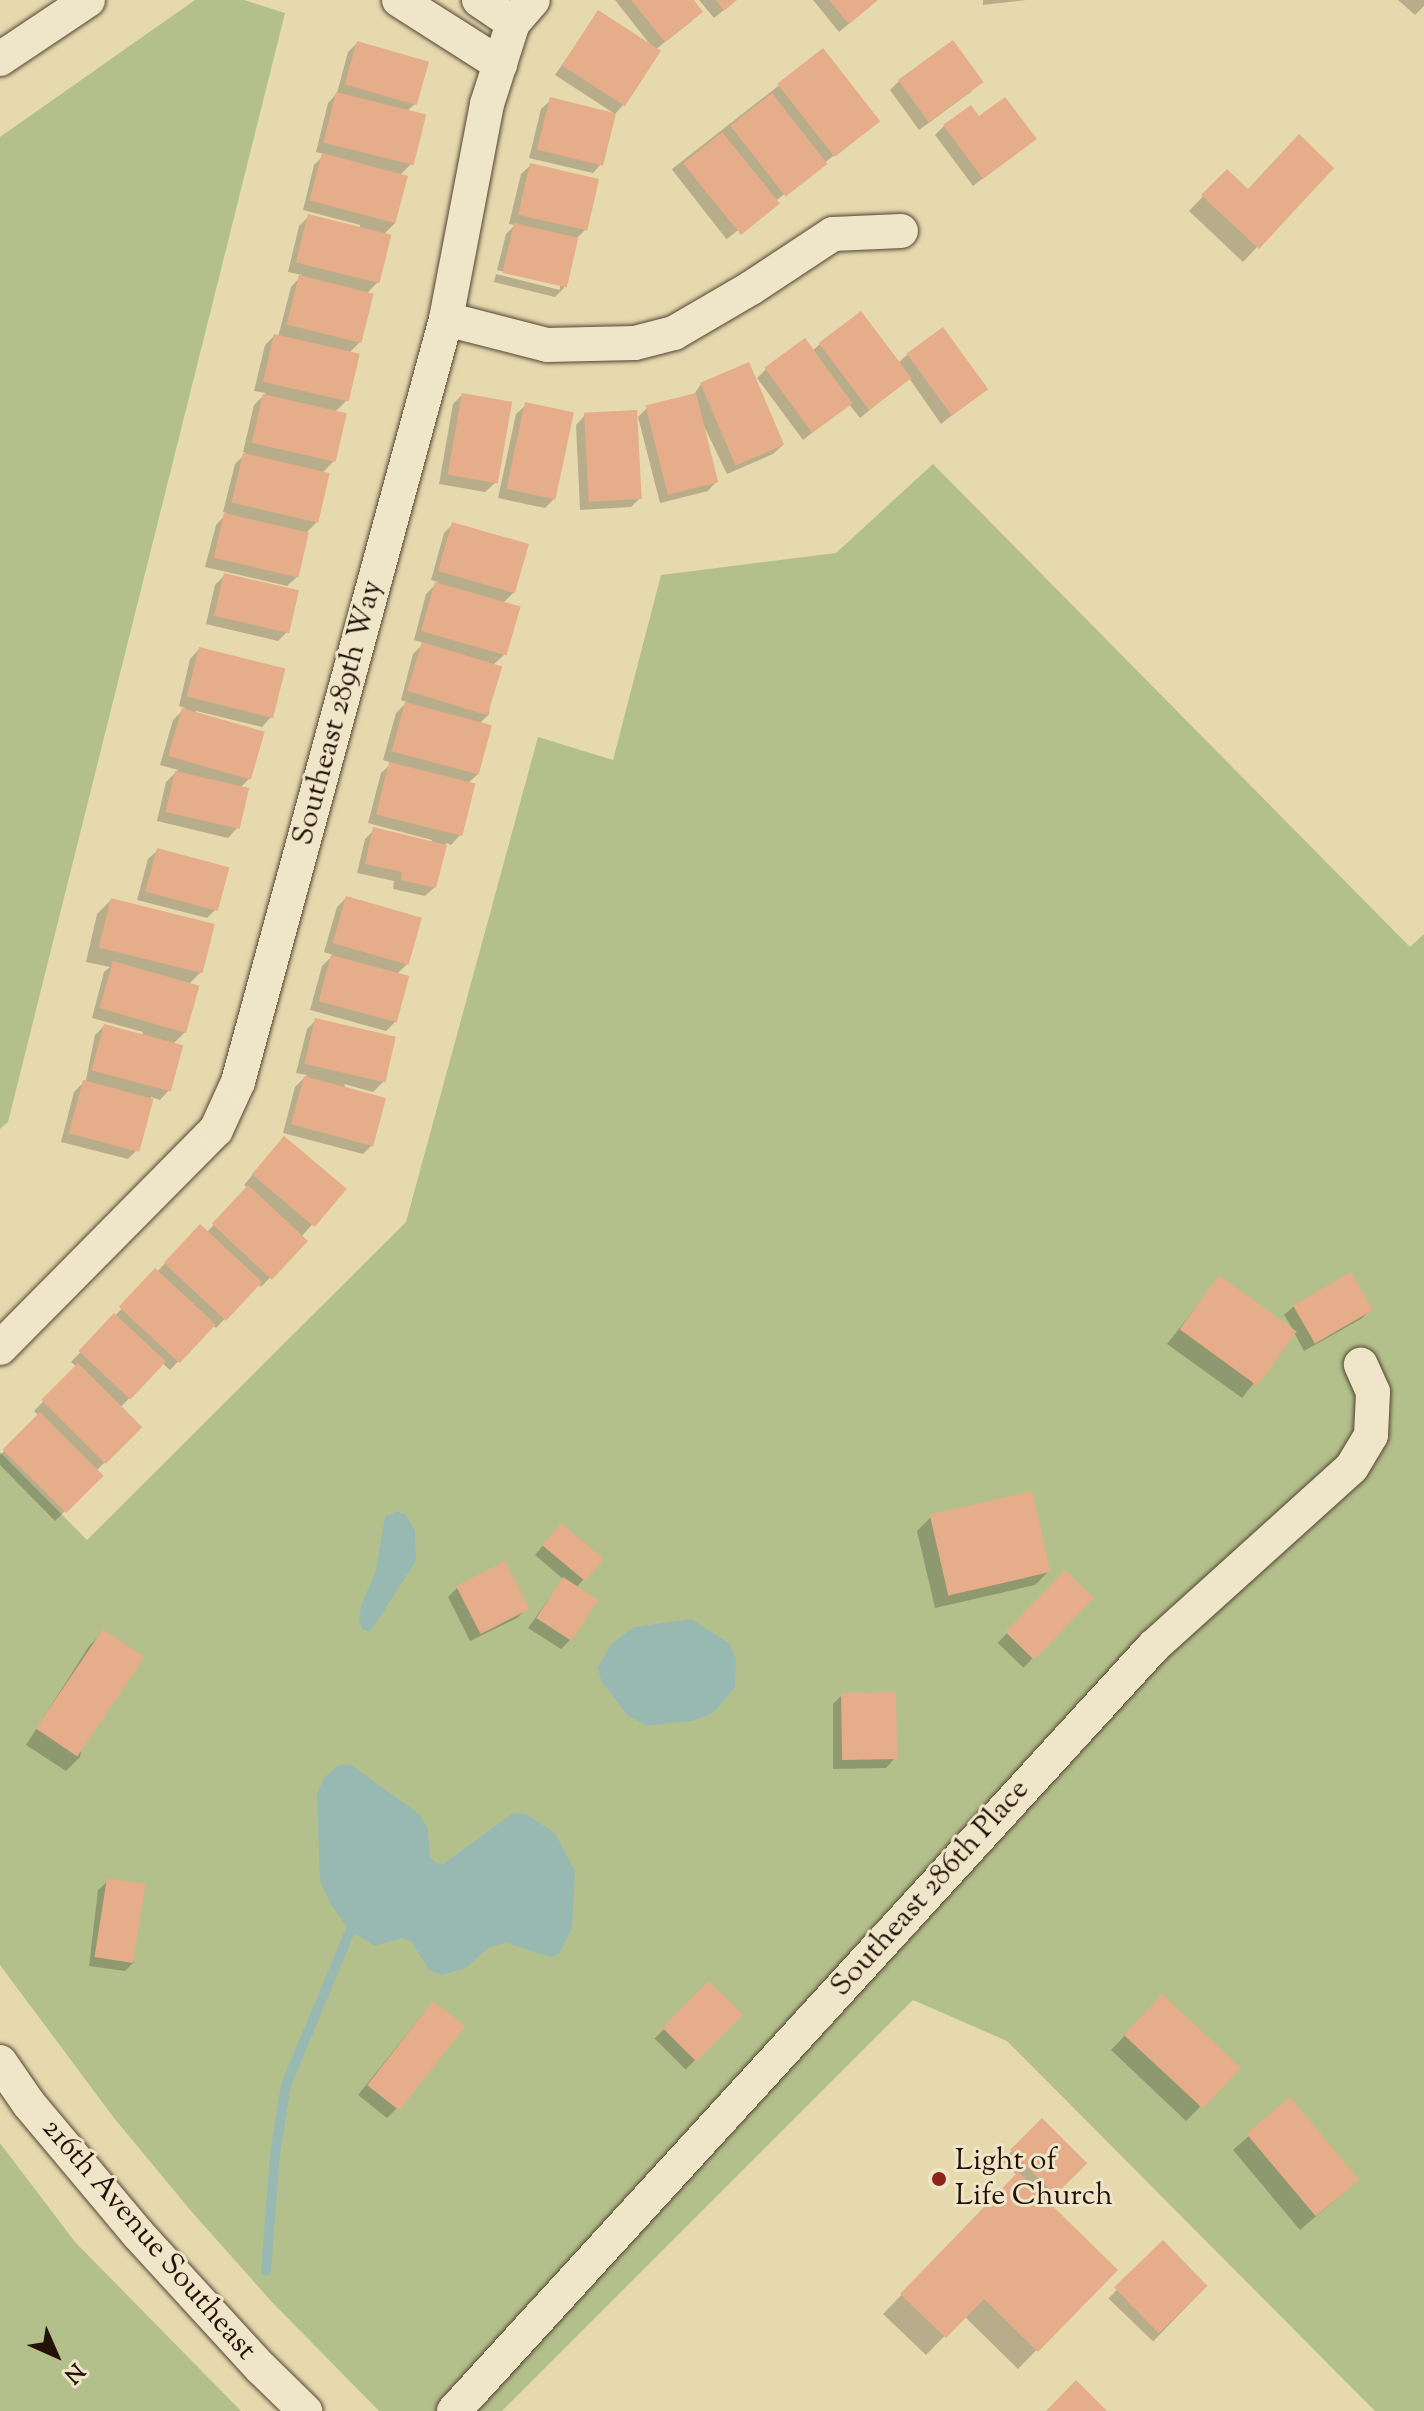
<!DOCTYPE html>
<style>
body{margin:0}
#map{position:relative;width:1424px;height:2411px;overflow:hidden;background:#e6d9ae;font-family:"Sorts Mill Goudy",serif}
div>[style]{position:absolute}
.green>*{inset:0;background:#b3c08b}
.water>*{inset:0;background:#98b9b2}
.shadow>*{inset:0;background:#0003;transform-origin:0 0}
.stream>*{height:10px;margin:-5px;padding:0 5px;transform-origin:5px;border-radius:5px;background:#98b9b2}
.building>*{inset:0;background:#e5ad89;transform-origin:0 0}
.roads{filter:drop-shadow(0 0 2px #544432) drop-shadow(0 0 2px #544432)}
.minor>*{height:34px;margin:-17px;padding:0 17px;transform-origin:17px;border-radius:17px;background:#efe6ca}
.dots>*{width:22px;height:22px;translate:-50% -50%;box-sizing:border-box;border:4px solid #efe6ca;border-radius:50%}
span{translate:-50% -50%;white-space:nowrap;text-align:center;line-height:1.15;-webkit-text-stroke:6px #efe6ca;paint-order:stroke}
.street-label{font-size:30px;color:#241208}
.poi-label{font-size:30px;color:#241208}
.left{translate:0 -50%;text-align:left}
.north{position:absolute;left:16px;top:2315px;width:80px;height:80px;-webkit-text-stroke:6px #efe6ca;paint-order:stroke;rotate:135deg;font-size:22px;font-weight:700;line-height:32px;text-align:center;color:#241208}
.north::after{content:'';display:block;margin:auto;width:28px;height:36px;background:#241208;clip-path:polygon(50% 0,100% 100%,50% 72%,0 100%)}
</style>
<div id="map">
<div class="green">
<div style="clip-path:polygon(195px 0,244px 0,285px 13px,8px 1122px,0 1129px,0 137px)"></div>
<div style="clip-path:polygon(933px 464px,1410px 947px,1424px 934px,1424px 2411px,1375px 2411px,1007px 2041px,913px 2000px,502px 2411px,379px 2411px,271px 2301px,191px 2211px,114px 2118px,0 1965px,0 1452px,87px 1540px,406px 1222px,538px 737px,613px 760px,661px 575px,836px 553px)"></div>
<div style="clip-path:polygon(0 2143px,75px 2242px,241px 2411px,0 2411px)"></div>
</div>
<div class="water">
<div style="clip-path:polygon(397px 1511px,406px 1515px,415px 1530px,416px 1561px,370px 1632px,362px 1629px,359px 1621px,361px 1606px,376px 1570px,385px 1517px)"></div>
<div style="clip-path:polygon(691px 1619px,729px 1643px,736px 1658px,735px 1688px,713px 1713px,692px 1721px,647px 1726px,628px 1716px,601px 1681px,598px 1667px,612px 1643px,634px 1627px)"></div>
<div style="clip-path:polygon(350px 1764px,419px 1814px,428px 1828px,430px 1857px,436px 1863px,443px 1864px,513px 1813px,526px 1814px,555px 1833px,575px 1871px,572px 1928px,559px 1954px,550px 1957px,507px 1943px,489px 1947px,466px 1968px,442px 1975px,429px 1970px,411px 1941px,402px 1938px,375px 1946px,350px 1931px,331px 1905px,320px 1881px,317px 1794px,324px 1778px,337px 1766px)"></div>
</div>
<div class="shadow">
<div style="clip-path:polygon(615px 0,691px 0,692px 21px,655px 50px,624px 104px,615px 114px,555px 75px,598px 13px,652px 47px)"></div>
<div style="clip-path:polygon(699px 0,736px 0,714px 18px)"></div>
<div style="clip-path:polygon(813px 0,877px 0,839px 32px)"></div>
<div style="clip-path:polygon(983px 0,1026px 0,983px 5px)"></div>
<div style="clip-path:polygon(1398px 0,1424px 0,1424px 6px,1415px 15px)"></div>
<div style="clip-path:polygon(357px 43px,416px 103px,407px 111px,412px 163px,399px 176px,395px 223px,383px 235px,378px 282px,366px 294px,360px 342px,349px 353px,346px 401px,334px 413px,333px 462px,322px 473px,316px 523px,305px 534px,297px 577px,287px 586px,205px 567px,216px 525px,227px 513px,223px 512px,235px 464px,246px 453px,243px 452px,254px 405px,266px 393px,254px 391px,265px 345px,274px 336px,278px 337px,291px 287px,302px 275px,288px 272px,299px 226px,308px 217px,360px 229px,360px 225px,303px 210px,314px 165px,325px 154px,316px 152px,328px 103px,337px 93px,348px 52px)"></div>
<div style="left:823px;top:51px;width:89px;height:192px;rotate:52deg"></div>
<div style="clip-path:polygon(899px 81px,972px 91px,919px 130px,890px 90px)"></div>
<div style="clip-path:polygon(551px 100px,602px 163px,593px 173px,529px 158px,541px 109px)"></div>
<div style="clip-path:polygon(944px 126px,1034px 139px,973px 186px,935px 135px)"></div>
<div style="clip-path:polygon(531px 165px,585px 230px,576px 239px,564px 288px,555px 297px,494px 282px,496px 274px,560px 290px,560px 285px,497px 270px,506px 234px,515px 225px,509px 224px,521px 174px)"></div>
<div style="clip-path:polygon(1331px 168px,1243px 262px,1189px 211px,1227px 171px,1247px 191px)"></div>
<div style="clip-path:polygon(820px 344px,898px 363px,908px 354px,985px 389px,941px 424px,909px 378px,860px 418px,849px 404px,803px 440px,757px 378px,766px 369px,812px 351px)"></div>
<div style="clip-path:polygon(701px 384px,783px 445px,773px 454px,727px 474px,702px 422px,717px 481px,708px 491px,660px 503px,638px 417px,647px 408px,693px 396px)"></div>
<div style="clip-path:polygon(462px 395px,495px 483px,485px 492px,439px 484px,453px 404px)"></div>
<div style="clip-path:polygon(526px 405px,554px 499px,545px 508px,498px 498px,516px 414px)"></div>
<div style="clip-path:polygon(585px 415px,640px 498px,631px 507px,580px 510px,576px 425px)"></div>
<div style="clip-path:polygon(453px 524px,514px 592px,502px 604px,505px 654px,493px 665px,489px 714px,479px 724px,478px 774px,467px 784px,460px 835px,451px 845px,446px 843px,435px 887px,425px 896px,393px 889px,394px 881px,357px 873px,365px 839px,374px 830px,431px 843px,432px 840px,368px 823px,381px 773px,392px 763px,383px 760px,396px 713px,407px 702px,401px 700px,413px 654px,424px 643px,414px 640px,426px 594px,438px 582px,431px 580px,444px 533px)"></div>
<div style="clip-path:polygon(225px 575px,287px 632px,278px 641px,206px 624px,215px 585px)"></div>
<div style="clip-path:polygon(199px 649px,271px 717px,262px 727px,196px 711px,195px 714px,249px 779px,240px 788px,237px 828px,228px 838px,157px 821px,166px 782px,178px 770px,160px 765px,173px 720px,185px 708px,179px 706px,190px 659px)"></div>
<div style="clip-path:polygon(158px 850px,216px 909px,207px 918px,137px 900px,148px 859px)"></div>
<div style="clip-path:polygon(346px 898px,407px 964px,397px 974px,395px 1022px,386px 1031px,310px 1010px,322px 966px,333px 955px,324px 952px,337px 907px)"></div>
<div style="clip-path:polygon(111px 900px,202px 971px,188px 985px,185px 1032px,173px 1044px,169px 1090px,160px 1100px,151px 1097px,137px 1150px,128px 1159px,61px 1142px,74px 1092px,86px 1080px,95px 1035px,104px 1026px,142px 1036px,143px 1032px,92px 1018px,104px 972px,110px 967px,86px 962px,97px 914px)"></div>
<div style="clip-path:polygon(316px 1020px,383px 1082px,373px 1092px,344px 1084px,372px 1145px,363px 1154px,283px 1133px,295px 1087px,307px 1075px,296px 1073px,307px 1029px)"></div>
<div style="clip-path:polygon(275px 1148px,344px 1189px,301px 1237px,305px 1241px,261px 1287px,258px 1284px,216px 1328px,212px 1325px,170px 1370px,162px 1363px,120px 1408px,139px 1428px,96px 1471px,101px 1475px,55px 1521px,0 1465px,0 1455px,39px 1416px,34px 1411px,77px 1367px,71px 1362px,191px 1236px,206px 1233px,248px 1188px,244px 1185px)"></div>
<div style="clip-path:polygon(1219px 1278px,1294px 1331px,1284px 1315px,1294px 1306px,1370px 1310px,1361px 1319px,1304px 1351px,1294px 1332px,1242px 1398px,1167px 1344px)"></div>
<div style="clip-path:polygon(931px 1517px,1049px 1571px,1035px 1585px,935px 1608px,917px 1531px)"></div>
<div style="clip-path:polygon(552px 1535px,601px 1559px,576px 1588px,570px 1640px,561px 1649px,528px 1628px,563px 1579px,535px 1555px)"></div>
<div style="left:1065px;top:1573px;width:36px;height:97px;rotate:44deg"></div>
<div style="clip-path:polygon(458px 1587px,526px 1609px,517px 1618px,470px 1641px,448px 1597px)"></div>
<div style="clip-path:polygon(103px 1632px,80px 1757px,66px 1771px,26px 1745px,89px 1646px)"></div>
<div style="clip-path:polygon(842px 1695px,895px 1758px,886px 1768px,833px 1769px,833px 1704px)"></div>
<div style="clip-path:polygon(108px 1881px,134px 1962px,125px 1971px,89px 1966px,98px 1890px)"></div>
<div style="left:709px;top:1984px;width:44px;height:77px;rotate:45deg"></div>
<div style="clip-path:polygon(1148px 2011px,1200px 2107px,1186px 2121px,1111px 2050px)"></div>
<div style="clip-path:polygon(424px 2013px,396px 2109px,387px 2118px,358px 2095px)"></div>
<div style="clip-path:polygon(1289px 2100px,1342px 2194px,1300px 2230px,1233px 2150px)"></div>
<div style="clip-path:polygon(1042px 2121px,1084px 2163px,1046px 2203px,1115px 2270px,1018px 2369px,964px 2316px,926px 2355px,883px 2314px,1017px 2175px,1002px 2161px)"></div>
<div style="left:1162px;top:2243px;width:62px;height:77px;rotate:44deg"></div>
</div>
<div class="stream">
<div style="left:266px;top:2271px;width:117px;rotate:-85.6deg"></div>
<div style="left:275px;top:2154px;width:70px;rotate:-80.9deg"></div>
<div style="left:286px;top:2085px;width:167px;rotate:-67.4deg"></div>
</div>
<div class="building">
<div style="clip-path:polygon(631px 0,694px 0,703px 12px,665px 42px)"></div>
<div style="clip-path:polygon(716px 0,737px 0,724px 11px)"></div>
<div style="clip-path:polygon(829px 0,878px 0,849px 24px)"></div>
<div style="left:598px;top:10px;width:75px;height:66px;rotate:33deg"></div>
<div style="left:953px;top:40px;width:52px;height:68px;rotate:54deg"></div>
<div style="left:357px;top:41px;width:75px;height:45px;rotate:16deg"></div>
<div style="left:823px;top:48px;width:93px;height:58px;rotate:52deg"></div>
<div style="left:336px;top:92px;width:93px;height:52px;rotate:14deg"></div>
<div style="left:772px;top:93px;width:90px;height:53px;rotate:52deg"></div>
<div style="left:550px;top:97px;width:68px;height:54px;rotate:14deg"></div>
<div style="clip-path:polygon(1005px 97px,1037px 139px,983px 179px,943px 125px,971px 105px,979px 116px)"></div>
<div style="left:722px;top:132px;width:92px;height:50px;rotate:51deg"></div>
<div style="clip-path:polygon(1299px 134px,1334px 168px,1259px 249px,1201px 195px,1227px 169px,1248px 189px)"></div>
<div style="left:322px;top:153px;width:89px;height:49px;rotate:15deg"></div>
<div style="left:530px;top:163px;width:71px;height:53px;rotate:13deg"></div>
<div style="left:308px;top:214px;width:86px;height:50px;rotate:14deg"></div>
<div style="left:514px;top:223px;width:66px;height:51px;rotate:13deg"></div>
<div style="left:299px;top:275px;width:77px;height:51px;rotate:14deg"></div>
<div style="left:861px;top:311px;width:84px;height:53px;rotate:53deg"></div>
<div style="left:943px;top:327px;width:77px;height:45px;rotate:54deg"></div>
<div style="left:274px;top:334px;width:88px;height:49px;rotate:13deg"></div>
<div style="left:805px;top:338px;width:81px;height:50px;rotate:54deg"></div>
<div style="left:749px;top:362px;width:90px;height:53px;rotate:67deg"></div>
<div style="left:462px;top:393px;width:51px;height:83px;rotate:10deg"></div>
<div style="left:696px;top:393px;width:92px;height:52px;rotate:76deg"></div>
<div style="left:263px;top:394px;width:86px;height:50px;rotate:13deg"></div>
<div style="left:525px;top:402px;width:50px;height:89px;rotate:12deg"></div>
<div style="left:637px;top:410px;width:89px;height:53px;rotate:87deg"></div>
<div style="left:243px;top:453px;width:89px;height:51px;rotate:13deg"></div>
<div style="left:224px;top:513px;width:87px;height:46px;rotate:13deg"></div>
<div style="left:452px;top:522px;width:80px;height:51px;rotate:16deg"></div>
<div style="left:224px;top:573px;width:77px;height:44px;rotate:13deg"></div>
<div style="left:435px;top:582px;width:89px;height:51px;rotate:16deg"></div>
<div style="left:422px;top:642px;width:84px;height:51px;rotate:17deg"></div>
<div style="left:199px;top:647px;width:89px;height:51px;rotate:14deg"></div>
<div style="left:405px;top:702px;width:90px;height:51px;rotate:15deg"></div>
<div style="left:182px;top:708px;width:86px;height:50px;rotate:16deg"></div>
<div style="left:389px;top:762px;width:89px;height:54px;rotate:14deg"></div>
<div style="left:175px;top:771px;width:76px;height:42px;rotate:13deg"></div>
<div style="clip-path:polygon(373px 827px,447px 845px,436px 888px,401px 880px,402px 872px,365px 864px)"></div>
<div style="left:157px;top:848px;width:75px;height:45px;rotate:15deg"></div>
<div style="left:346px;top:896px;width:79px;height:49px;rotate:16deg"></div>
<div style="left:111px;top:898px;width:107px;height:51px;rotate:14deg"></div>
<div style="left:331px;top:955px;width:81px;height:48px;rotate:15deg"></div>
<div style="left:113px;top:961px;width:90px;height:49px;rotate:16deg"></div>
<div style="left:315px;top:1018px;width:83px;height:47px;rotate:13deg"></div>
<div style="left:104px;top:1024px;width:82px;height:48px;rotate:15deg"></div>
<div style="left:304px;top:1076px;width:85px;height:50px;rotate:15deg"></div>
<div style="left:83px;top:1080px;width:73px;height:55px;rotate:15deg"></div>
<div style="left:284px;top:1136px;width:82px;height:50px;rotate:40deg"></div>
<div style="left:248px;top:1185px;width:82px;height:53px;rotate:43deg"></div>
<div style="left:200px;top:1224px;width:85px;height:53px;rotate:43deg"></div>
<div style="left:155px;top:1268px;width:83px;height:53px;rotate:43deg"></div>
<div style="left:1351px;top:1272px;width:44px;height:67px;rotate:60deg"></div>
<div style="left:1219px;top:1275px;width:96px;height:67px;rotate:36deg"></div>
<div style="left:114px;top:1313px;width:71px;height:52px;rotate:43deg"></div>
<div style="left:78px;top:1363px;width:91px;height:52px;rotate:45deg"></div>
<div style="left:40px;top:1412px;width:90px;height:53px;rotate:45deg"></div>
<div style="left:1032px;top:1491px;width:83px;height:105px;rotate:77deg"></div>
<div style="left:561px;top:1523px;width:56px;height:29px;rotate:40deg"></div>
<div style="left:505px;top:1561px;width:54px;height:55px;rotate:63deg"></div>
<div style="left:1065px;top:1570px;width:40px;height:86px;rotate:44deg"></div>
<div style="left:563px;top:1577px;width:42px;height:49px;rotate:33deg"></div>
<div style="left:103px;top:1629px;width:50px;height:120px;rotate:34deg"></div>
<div style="left:896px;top:1692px;width:67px;height:55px;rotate:89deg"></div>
<div style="left:107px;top:1878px;width:39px;height:80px;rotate:9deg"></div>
<div style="left:709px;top:1981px;width:48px;height:66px;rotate:45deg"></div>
<div style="left:1162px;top:1994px;width:108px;height:56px;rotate:43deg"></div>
<div style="left:433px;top:2001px;width:41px;height:107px;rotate:38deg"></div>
<div style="left:1290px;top:2097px;width:108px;height:57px;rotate:50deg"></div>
<div style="left:1042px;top:2118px;width:64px;height:45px;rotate:45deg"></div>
<div style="clip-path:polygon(1018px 2172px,1118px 2270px,1038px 2352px,984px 2299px,946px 2338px,900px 2294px)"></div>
<div style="left:1163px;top:2240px;width:64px;height:68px;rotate:46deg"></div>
<div style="clip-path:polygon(1076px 2380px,1107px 2411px,1046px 2411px)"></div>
</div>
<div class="roads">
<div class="minor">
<div style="left:399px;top:0;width:120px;rotate:32.4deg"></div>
<div style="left:479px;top:0;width:41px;rotate:34.1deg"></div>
<div style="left:0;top:59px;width:106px;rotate:-33.8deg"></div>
<div style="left:446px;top:319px;width:104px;rotate:14.4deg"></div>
<div style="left:547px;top:345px;width:88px;rotate:-1.3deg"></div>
<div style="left:635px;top:343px;width:40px;rotate:-14.4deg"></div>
<div style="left:674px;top:333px;width:89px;rotate:-30.3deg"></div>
<div style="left:751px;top:288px;width:98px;rotate:-33.4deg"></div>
<div style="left:833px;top:234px;width:68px;rotate:-2.5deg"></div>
<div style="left:0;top:1348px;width:307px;rotate:-45.3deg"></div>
<div style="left:216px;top:1130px;width:53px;rotate:-65.4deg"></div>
<div style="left:238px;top:1082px;width:791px;rotate:-74.75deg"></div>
<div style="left:446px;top:319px;width:219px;rotate:-79.2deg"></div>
<div style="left:487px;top:104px;width:85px;rotate:-72.2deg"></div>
<div style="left:513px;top:23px;width:30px;rotate:-49deg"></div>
<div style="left:0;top:2062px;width:51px;rotate:55.4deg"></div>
<div style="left:29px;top:2104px;width:170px;rotate:50deg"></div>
<div style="left:138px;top:2234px;width:182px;rotate:47.5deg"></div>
<div style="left:261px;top:2368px;width:62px;rotate:44.3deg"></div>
<div style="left:454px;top:2411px;width:1036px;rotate:-47.54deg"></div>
<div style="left:1153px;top:1647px;width:268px;rotate:-42.1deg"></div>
<div style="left:1352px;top:1467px;width:37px;rotate:-59deg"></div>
<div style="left:1371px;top:1435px;width:43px;rotate:-87.3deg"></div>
<div style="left:1373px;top:1392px;width:30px;rotate:-114deg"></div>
</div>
</div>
<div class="dots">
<div style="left:939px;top:2179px;background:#8f2418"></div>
</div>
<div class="street-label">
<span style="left:339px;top:713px;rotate:-75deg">Southeast 289th Way</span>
<span style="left:931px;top:1889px;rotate:-48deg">Southeast 286th Place</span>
<span style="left:148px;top:2240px;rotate:49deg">216th Avenue Southeast</span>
</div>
<div class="poi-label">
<span class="left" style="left:955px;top:2179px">Light of<br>Life Church</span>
</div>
<div class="north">N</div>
</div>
